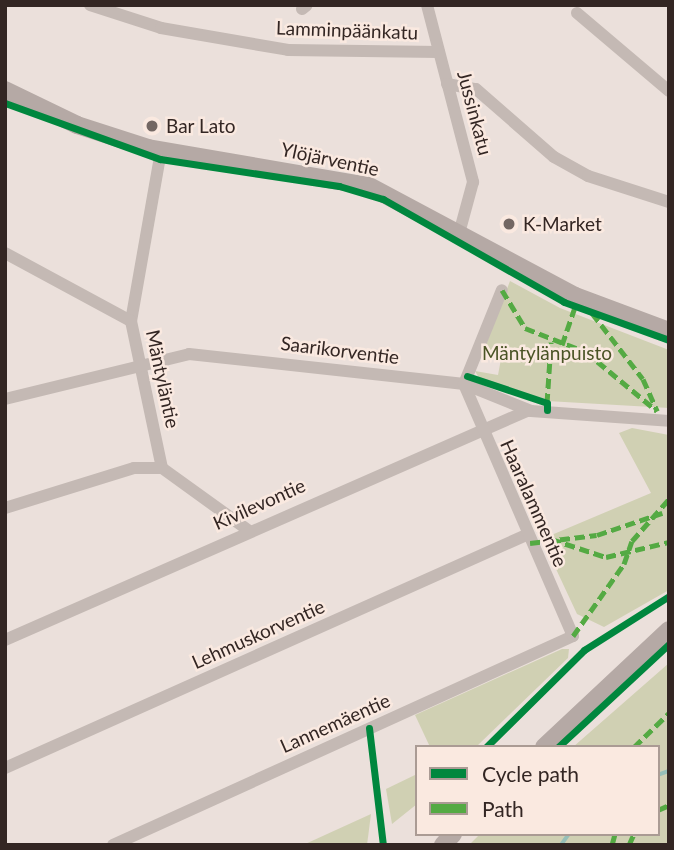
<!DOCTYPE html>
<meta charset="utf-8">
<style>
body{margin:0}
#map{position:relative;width:674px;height:850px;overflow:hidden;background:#ebe0db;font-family:Lato,sans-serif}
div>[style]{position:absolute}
.green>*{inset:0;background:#d0d0b3}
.stream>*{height:3.5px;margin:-1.75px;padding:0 1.75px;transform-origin:1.75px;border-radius:1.75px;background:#96bfb8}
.minor>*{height:12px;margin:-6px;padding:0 6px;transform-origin:6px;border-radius:6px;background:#c4b9b4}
.secondary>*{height:18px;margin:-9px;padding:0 9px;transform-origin:9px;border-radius:9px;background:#b5a9a5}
.quiet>*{height:5px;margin-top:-2.5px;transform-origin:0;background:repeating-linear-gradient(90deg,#54aa43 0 10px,transparent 0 15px)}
.cycleway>*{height:7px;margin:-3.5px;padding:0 3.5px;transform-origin:3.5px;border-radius:3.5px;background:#00873e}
.dots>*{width:19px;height:19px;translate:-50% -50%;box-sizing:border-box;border:4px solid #fae9e0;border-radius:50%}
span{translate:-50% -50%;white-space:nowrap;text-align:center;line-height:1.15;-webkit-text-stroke:5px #fae9e0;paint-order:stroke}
.street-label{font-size:19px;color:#332623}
.poi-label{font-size:19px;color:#332623}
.left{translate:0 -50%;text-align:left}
.park-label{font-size:19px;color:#4a5325}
.frame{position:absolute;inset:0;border:7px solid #332623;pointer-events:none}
.legend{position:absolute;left:415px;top:745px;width:245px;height:91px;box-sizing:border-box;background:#fae9e0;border:2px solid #aa9b94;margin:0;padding:9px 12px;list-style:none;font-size:21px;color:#332623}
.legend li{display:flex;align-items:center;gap:14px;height:35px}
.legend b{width:35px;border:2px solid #aa9b94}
</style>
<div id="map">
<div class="green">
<div style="clip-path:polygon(510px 281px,560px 308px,669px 350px,669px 408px,547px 401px,479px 378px,475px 371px,498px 375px,501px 359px,484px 350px)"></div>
<div style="clip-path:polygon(632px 428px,669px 435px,669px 590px,604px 627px,577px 614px,542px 539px,651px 493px,619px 433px)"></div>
<div style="clip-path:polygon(562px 649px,569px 649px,568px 658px,476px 747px,430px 747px,415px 715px)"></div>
<div style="clip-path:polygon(669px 663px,669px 845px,469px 845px,480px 834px,658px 834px,658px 747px,573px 747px)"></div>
<div style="clip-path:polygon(417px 774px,417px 804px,392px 824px,386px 789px)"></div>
<div style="clip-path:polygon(371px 814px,367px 845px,303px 845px)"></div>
</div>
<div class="stream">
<div style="left:658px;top:775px;width:12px;rotate:-20deg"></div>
<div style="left:561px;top:845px;width:14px;rotate:-54deg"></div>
</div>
<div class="minor">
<div style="left:90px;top:5px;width:75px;rotate:17.9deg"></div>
<div style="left:161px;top:28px;width:129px;rotate:9.8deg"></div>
<div style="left:288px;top:50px;width:151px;rotate:0.8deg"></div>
<div style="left:427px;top:5px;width:183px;rotate:75.4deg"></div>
<div style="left:473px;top:182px;width:50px;rotate:105.2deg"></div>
<div style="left:302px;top:9px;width:6px;rotate:-39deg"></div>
<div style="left:577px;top:13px;width:121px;rotate:40.3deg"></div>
<div style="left:447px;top:84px;width:29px;rotate:10deg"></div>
<div style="left:476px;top:89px;width:103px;rotate:41.1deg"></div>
<div style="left:554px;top:157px;width:39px;rotate:29deg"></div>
<div style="left:588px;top:176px;width:85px;rotate:17.8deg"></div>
<div style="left:161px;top:151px;width:173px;rotate:100deg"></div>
<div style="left:131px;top:321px;width:150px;rotate:78.1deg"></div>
<div style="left:162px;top:468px;width:106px;rotate:35.8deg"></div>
<div style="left:5px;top:253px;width:143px;rotate:28.4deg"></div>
<div style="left:464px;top:384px;width:101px;rotate:-68deg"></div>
<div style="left:5px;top:399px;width:189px;rotate:-13.7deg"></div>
<div style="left:189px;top:354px;width:277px;rotate:6.2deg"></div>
<div style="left:464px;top:384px;width:72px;rotate:21.9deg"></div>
<div style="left:531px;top:411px;width:138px;rotate:4.1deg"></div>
<div style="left:5px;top:508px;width:135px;rotate:-17.2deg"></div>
<div style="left:134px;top:468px;width:28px"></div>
<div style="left:5px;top:640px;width:570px;rotate:-23.69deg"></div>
<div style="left:5px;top:768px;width:571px;rotate:-24.09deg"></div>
<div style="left:113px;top:845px;width:505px;rotate:-24.43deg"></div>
<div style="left:573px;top:636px;width:275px;rotate:-113.4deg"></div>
</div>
<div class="secondary">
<div style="left:5px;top:90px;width:80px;rotate:25.9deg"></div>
<div style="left:77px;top:125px;width:75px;rotate:17.9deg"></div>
<div style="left:148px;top:148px;width:224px;rotate:9.8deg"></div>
<div style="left:369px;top:186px;width:234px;rotate:28.1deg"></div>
<div style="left:575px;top:296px;width:100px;rotate:20.4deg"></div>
<div style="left:544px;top:747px;width:171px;rotate:-43.1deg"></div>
<div style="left:443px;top:845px;width:15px;rotate:-48deg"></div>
</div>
<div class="quiet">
<div style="left:502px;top:290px;width:44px;rotate:58.8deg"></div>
<div style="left:525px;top:328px;width:66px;rotate:21.5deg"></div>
<div style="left:586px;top:352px;width:92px;rotate:39.7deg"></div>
<div style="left:592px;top:313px;width:83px;rotate:52.3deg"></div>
<div style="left:643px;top:379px;width:35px;rotate:66deg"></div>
<div style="left:562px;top:345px;width:40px;rotate:-71.1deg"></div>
<div style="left:547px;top:403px;width:61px;rotate:-86.2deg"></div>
<div style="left:551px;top:539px;width:58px;rotate:18.1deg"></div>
<div style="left:606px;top:557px;width:65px;rotate:-13.4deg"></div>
<div style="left:530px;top:543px;width:67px;rotate:-6.8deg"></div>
<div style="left:597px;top:535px;width:69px;rotate:-18.7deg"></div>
<div style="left:573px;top:636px;width:88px;rotate:-54.7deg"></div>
<div style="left:624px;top:564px;width:24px;rotate:-71deg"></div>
<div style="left:632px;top:541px;width:56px;rotate:-48.6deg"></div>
<div style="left:634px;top:747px;width:49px;rotate:-44.2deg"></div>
<div style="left:658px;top:810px;width:12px;rotate:-24deg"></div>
<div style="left:612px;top:845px;width:11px;rotate:-75deg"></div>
<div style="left:629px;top:845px;width:12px;rotate:-66deg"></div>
</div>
<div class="cycleway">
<div style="left:5px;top:103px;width:165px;rotate:19.9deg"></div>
<div style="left:160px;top:159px;width:181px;rotate:8.6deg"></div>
<div style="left:339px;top:186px;width:46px;rotate:16.5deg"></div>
<div style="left:383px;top:199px;width:208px;rotate:29.6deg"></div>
<div style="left:564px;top:302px;width:112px;rotate:19.9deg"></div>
<div style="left:467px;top:376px;width:84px;rotate:18.6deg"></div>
<div style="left:547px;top:403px;width:7px;rotate:90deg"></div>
<div style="left:369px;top:728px;width:118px;rotate:83.2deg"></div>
<div style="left:486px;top:747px;width:138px;rotate:-44.7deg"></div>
<div style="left:584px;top:650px;width:101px;rotate:-32.4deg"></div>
<div style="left:558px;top:747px;width:151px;rotate:-42.9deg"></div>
</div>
<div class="dots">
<div style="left:152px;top:126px;background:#736763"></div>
<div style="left:509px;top:224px;background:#736763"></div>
</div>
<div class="street-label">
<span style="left:347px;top:30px;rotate:2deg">Lamminpäänkatu</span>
<span style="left:475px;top:113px;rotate:75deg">Jussinkatu</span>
<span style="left:330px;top:159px;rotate:12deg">Ylöjärventie</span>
<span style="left:340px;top:350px;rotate:7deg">Saarikorventie</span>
<span style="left:163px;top:379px;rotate:78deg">Mäntyläntie</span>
<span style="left:534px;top:503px;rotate:66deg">Haaralammentie</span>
<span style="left:259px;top:504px;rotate:-24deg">Kivilevontie</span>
<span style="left:258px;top:634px;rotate:-24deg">Lehmuskorventie</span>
<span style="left:335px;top:723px;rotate:-24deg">Lannemäentie</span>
</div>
<div class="poi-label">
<span class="left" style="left:166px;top:126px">Bar Lato</span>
<span class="left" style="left:523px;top:224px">K-Market</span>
</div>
<div class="park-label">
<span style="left:547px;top:353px">Mäntylänpuisto</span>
</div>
<div class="frame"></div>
<ul class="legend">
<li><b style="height:9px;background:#00873e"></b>Cycle path</li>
<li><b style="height:9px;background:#54aa43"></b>Path</li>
</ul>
</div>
